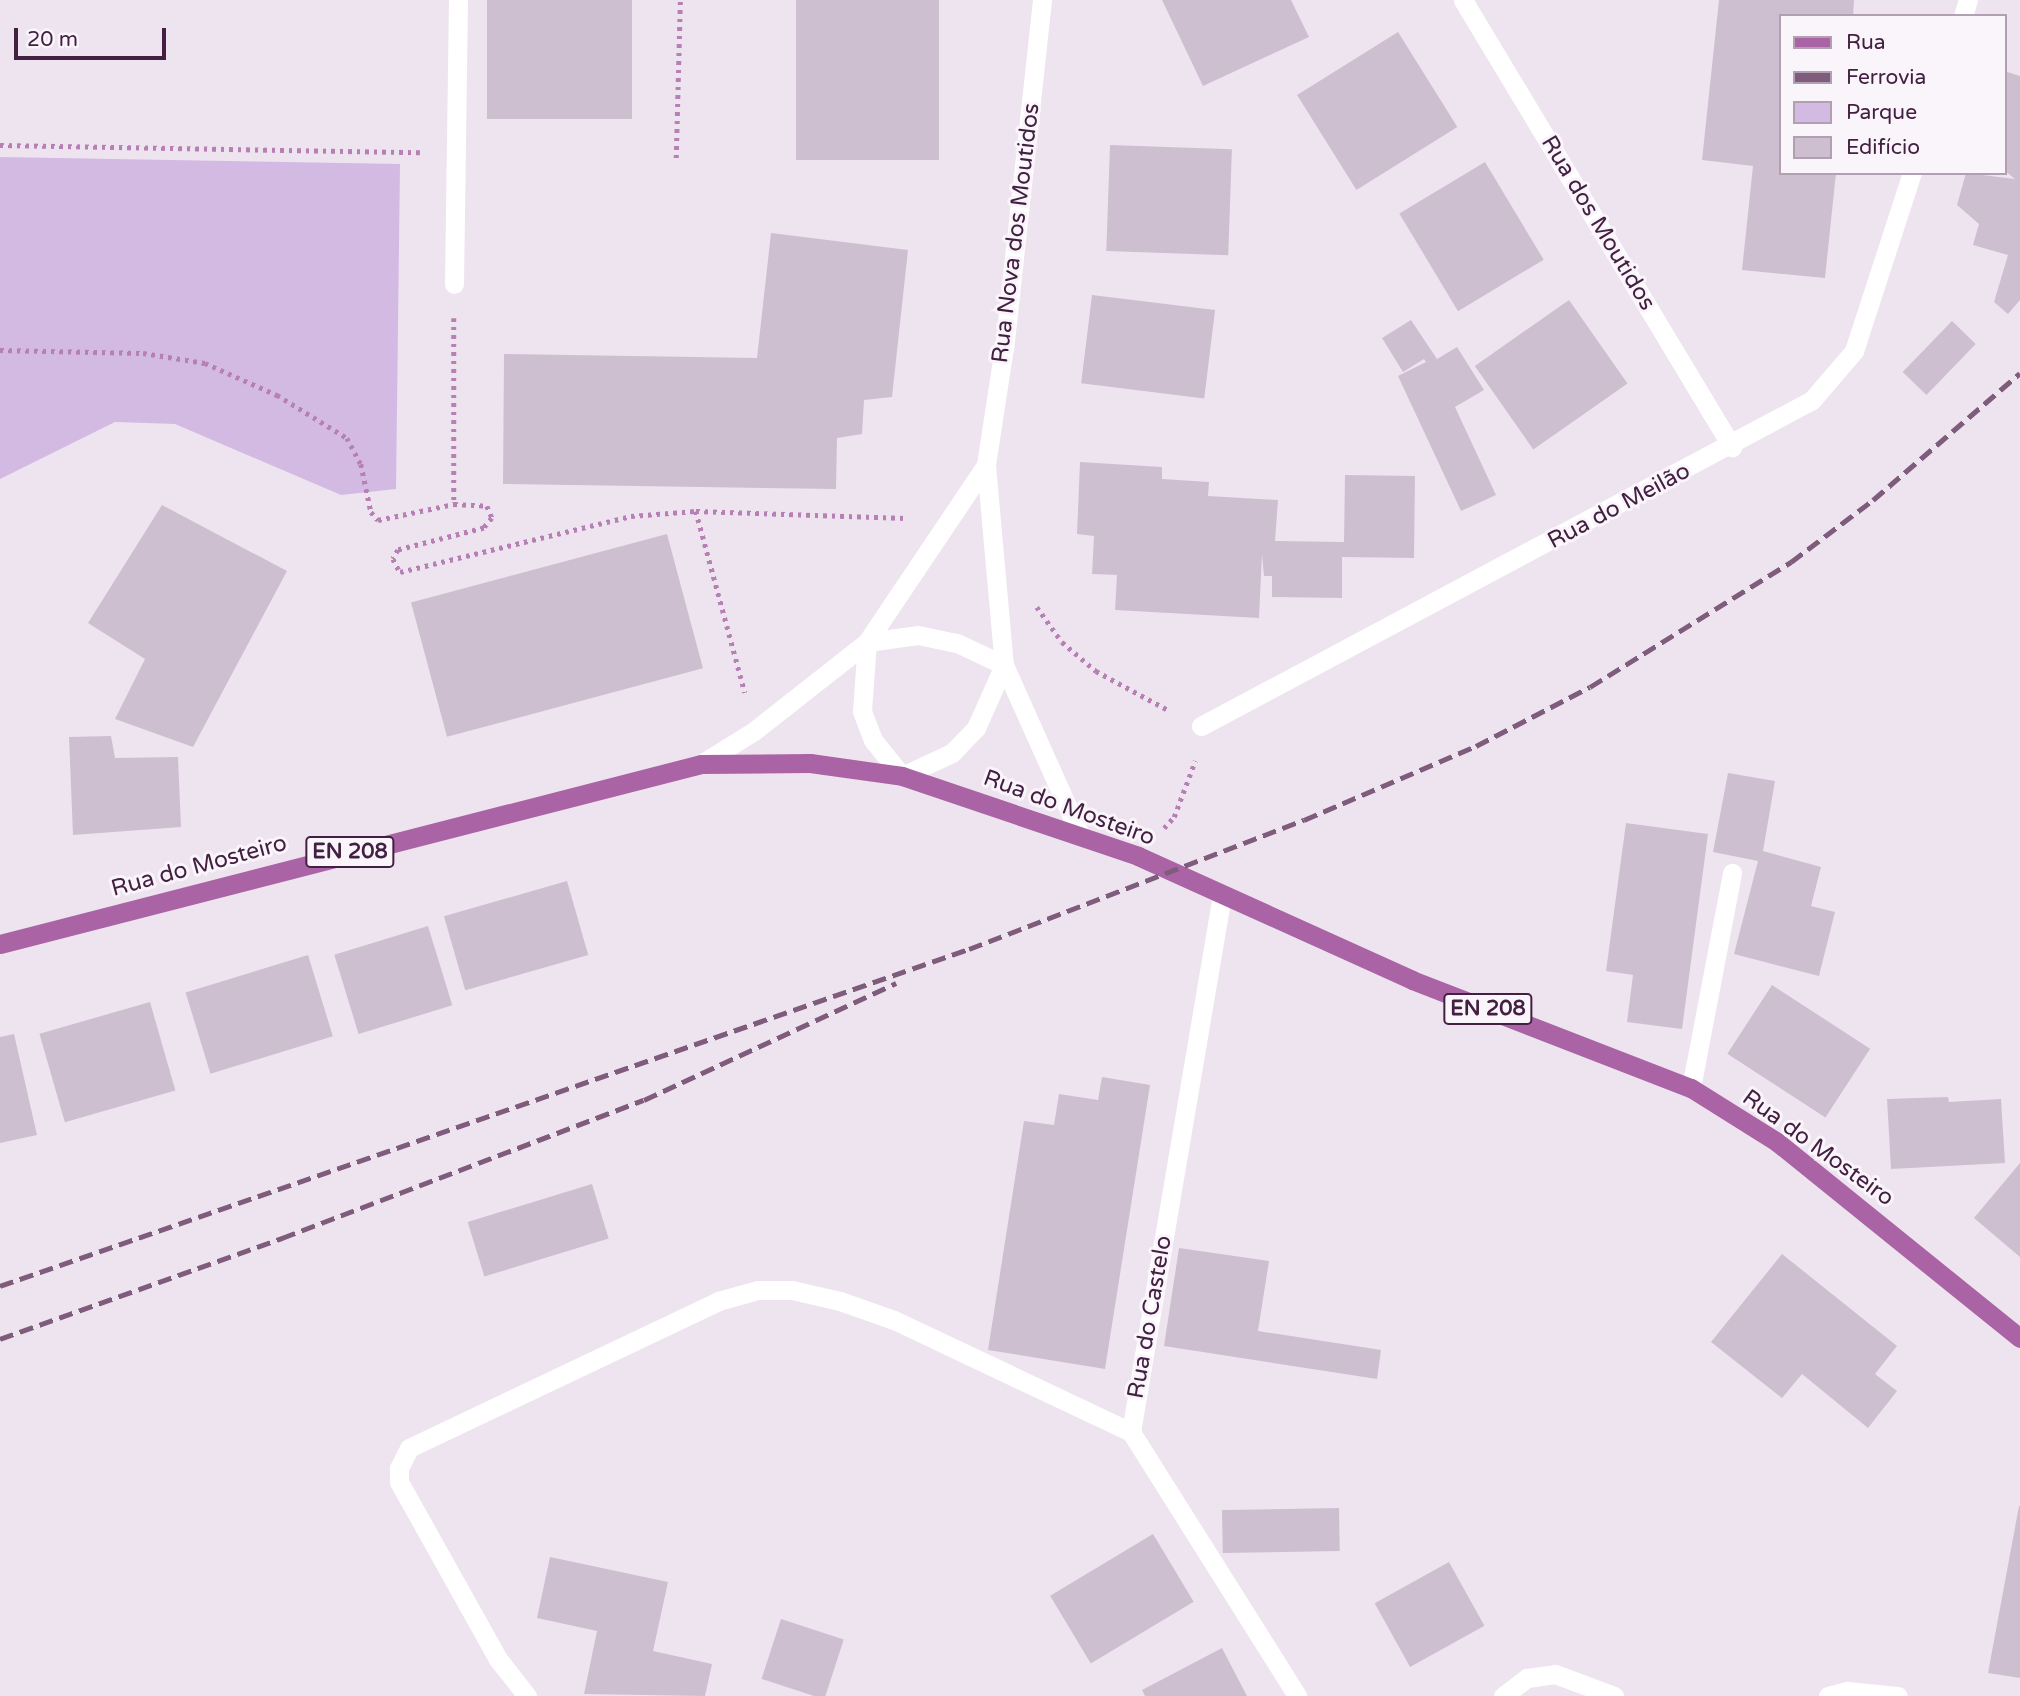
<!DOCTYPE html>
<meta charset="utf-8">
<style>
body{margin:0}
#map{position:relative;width:2020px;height:1696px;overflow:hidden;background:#eee4ef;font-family:"Varela Round",sans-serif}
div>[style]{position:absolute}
.green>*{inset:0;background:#d3bae3}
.building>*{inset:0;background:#cebfd0;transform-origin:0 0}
.path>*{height:4.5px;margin-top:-2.25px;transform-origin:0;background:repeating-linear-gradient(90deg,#b780b5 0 3.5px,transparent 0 8.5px)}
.service>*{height:19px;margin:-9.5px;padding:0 9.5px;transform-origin:9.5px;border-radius:9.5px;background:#fff}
.pedestrian>*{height:19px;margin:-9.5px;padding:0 9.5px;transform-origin:9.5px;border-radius:9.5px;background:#fff}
.minor>*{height:19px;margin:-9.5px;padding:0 9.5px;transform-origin:9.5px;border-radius:9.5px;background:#fff}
.primary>*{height:19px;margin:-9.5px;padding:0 9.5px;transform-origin:9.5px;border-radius:9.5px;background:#aa63a4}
.rail>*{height:5px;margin-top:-2.5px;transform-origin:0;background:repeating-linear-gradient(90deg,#7f5b7c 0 14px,transparent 0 21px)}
span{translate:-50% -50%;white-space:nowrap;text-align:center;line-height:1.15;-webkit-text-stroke:6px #faf5fb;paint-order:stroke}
.shield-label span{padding:2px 5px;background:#faf5fb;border:2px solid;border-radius:5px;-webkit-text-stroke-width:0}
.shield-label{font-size:21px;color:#432041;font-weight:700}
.street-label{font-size:23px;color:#432041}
.legend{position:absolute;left:1779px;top:14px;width:228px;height:161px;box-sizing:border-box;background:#faf5fb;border:2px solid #b1a0b1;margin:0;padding:9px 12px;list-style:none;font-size:21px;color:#432041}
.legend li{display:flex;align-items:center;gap:14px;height:35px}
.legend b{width:35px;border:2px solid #b1a0b1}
.scale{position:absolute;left:14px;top:28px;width:152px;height:32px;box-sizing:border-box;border:4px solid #432041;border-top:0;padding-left:9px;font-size:21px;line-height:24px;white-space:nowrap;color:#432041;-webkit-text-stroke:5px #faf5fb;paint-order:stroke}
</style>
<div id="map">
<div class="green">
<div style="clip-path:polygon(0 157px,400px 164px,396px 489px,341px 495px,175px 424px,115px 422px,0 479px)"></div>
</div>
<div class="building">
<div style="left:487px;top:0;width:145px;height:119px"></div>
<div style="left:796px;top:0;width:143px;height:160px"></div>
<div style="clip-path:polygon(1162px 0,1291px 0,1309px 37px,1203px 86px)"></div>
<div style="clip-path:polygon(1719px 0,1854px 0,1853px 16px,1780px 16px,1780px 173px,1836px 173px,1825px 278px,1742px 270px,1753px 166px,1702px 160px)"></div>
<div style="left:1398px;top:32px;width:112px;height:119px;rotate:58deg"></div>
<div style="clip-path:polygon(2004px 71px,2020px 76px,2020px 300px,2008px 314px,1994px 302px,2008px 255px,1973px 245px,1979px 224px,1957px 205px,1966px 173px,2015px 179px,2004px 170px)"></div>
<div style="left:1110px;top:145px;width:122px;height:106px;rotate:2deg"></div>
<div style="left:1485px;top:162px;width:114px;height:100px;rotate:59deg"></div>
<div style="clip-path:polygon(771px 233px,908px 250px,892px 397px,864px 400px,862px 434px,837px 438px,836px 489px,503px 484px,504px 354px,757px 358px)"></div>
<div style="left:1092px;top:295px;width:124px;height:89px;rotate:7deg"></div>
<div style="left:1569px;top:300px;width:102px;height:115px;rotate:55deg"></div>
<div style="clip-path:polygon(1411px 320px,1437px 359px,1457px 347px,1484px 390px,1455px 407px,1496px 495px,1461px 511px,1398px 376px,1426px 362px,1424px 359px,1403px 372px,1382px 338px)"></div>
<div style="left:1952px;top:321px;width:33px;height:71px;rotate:44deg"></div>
<div style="clip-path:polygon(1080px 462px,1162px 467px,1162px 479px,1209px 482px,1208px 496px,1278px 500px,1275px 541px,1344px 542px,1345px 475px,1415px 476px,1414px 558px,1342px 557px,1342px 598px,1272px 597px,1272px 576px,1264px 576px,1262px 554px,1259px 618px,1115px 610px,1117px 575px,1092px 574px,1094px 536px,1077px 534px)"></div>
<div style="clip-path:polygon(162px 505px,287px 571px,193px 747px,115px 719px,145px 659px,88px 623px)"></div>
<div style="left:667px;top:534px;width:139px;height:265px;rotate:75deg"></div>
<div style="clip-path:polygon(111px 736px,115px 758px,178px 757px,181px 827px,73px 835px,69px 737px)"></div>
<div style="clip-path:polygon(1728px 773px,1775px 781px,1763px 851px,1821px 867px,1811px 906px,1835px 912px,1819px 976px,1734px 954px,1758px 861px,1713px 852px)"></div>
<div style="clip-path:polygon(1626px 823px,1708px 834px,1682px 1029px,1627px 1022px,1633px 975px,1606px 971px)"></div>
<div style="left:567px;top:881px;width:77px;height:128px;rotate:74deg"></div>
<div style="left:428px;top:926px;width:83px;height:98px;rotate:73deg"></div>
<div style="left:308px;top:955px;width:85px;height:128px;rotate:73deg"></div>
<div style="left:1772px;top:985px;width:117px;height:82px;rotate:33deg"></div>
<div style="left:150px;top:1002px;width:92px;height:115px;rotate:74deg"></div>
<div style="clip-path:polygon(14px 1034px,37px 1135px,0 1143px,0 1037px)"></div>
<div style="clip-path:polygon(1102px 1077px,1150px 1085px,1105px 1369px,988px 1350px,1024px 1121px,1054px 1125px,1059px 1094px,1098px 1100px)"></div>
<div style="clip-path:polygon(1948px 1097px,1949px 1102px,2001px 1099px,2005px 1163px,1891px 1169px,1887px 1099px)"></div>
<div style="clip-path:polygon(2020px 1163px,2020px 1257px,1974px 1218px)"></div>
<div style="left:592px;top:1184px;width:57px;height:130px;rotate:73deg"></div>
<div style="clip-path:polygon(1179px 1248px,1269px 1261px,1258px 1331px,1381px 1350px,1377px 1379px,1164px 1346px)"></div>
<div style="clip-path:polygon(1782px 1254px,1897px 1346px,1875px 1374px,1897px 1391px,1868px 1428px,1802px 1374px,1782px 1398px,1711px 1342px)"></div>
<div style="clip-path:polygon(2019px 1506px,2020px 1506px,2020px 1678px,1988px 1673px)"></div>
<div style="left:1339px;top:1508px;width:43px;height:117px;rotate:89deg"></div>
<div style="left:1153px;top:1534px;width:79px;height:120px;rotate:59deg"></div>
<div style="clip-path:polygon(550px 1557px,668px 1582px,653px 1651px,712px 1664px,705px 1696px,584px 1694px,597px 1631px,537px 1618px)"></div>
<div style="left:1449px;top:1562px;width:73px;height:85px;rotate:61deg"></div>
<div style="left:781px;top:1619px;width:66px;height:63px;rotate:18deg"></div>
<div style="clip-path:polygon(1222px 1648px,1247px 1696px,1145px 1696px,1142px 1690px)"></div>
</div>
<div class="path">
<div style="left:0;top:145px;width:420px;rotate:1deg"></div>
<div style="left:676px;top:158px;width:158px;rotate:-88.5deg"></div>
<div style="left:454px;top:318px;width:186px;rotate:90deg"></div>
<div style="left:454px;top:504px;width:33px;rotate:3deg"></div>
<div style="left:487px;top:506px;width:13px;rotate:67deg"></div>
<div style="left:492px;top:518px;width:13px;rotate:129deg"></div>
<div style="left:484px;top:528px;width:89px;rotate:165.7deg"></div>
<div style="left:398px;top:550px;width:10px;rotate:119deg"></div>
<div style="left:393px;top:559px;width:15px;rotate:62deg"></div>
<div style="left:400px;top:572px;width:238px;rotate:-13.6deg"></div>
<div style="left:631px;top:516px;width:65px;rotate:-4.4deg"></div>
<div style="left:696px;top:511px;width:210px;rotate:1.9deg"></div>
<div style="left:0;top:350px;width:143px;rotate:1.2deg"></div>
<div style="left:143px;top:353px;width:63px;rotate:9.2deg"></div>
<div style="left:205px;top:363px;width:79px;rotate:24deg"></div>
<div style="left:277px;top:395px;width:82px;rotate:31.6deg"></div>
<div style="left:347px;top:438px;width:30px;rotate:62deg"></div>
<div style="left:361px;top:464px;width:49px;rotate:78.2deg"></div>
<div style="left:371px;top:512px;width:11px;rotate:49deg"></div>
<div style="left:378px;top:520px;width:78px;rotate:-11.9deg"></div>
<div style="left:696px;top:511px;width:188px;rotate:74.9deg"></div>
<div style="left:1037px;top:607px;width:43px;rotate:54.5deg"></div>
<div style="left:1062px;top:642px;width:45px;rotate:40.5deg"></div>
<div style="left:1096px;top:671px;width:82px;rotate:28.4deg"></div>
<div style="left:1164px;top:828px;width:15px;rotate:-48deg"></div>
<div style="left:1174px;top:817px;width:60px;rotate:-69.4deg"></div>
</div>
<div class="service">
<div style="left:1691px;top:1088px;width:219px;rotate:-79.2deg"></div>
<div style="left:527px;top:1696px;width:47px;rotate:-128.1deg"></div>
<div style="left:498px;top:1659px;width:203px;rotate:-119.2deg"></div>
<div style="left:399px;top:1482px;width:14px;rotate:-90deg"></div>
<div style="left:399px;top:1468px;width:22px;rotate:-63deg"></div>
<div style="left:409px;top:1448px;width:342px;rotate:-25.4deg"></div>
<div style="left:718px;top:1301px;width:41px;rotate:-15.4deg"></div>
<div style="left:758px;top:1290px;width:34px"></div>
<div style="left:792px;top:1290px;width:49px;rotate:12.9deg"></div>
<div style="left:840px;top:1301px;width:57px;rotate:19.4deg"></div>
<div style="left:894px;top:1320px;width:262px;rotate:25.3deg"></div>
</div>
<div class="pedestrian">
<div style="left:1503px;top:1696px;width:30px;rotate:-37deg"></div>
<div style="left:1527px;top:1678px;width:28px;rotate:-8deg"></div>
<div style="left:1555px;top:1674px;width:63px;rotate:20.4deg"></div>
</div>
<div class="minor">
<div style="left:1042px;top:0;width:349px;rotate:96.2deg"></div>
<div style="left:1004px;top:347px;width:119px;rotate:98.7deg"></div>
<div style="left:986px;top:465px;width:201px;rotate:84.9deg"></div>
<div style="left:1004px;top:665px;width:184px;rotate:65.9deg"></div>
<div style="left:1463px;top:0;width:522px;rotate:58.96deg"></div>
<div style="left:1963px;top:16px;width:17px;rotate:-73deg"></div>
<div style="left:454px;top:284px;width:284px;rotate:-89.2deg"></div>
<div style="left:918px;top:635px;width:40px;rotate:12deg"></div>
<div style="left:957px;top:643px;width:52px;rotate:25.1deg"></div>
<div style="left:1004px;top:665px;width:69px;rotate:114deg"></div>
<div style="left:976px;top:728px;width:35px;rotate:134deg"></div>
<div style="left:952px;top:753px;width:55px;rotate:155.3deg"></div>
<div style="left:902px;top:776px;width:46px;rotate:-128.9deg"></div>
<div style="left:873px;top:740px;width:31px;rotate:-111deg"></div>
<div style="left:862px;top:711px;width:69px;rotate:-85.9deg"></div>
<div style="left:867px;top:642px;width:51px;rotate:-7.8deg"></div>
<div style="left:1201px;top:726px;width:693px;rotate:-28.08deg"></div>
<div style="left:1812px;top:400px;width:65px;rotate:-49.4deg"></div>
<div style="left:1854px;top:351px;width:187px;rotate:-72deg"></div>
<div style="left:701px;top:764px;width:62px;rotate:-31.9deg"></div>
<div style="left:754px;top:731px;width:144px;rotate:-38.2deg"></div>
<div style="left:867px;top:642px;width:213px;rotate:-56.1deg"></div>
<div style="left:1222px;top:895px;width:545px;rotate:99.62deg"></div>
<div style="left:1131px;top:1432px;width:312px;rotate:57.8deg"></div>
<div style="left:1828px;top:1696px;width:20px;rotate:-15deg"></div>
<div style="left:1847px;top:1691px;width:51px;rotate:5.6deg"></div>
</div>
<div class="primary">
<div style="left:0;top:944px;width:724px;rotate:-14.4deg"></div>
<div style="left:701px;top:764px;width:109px;rotate:-0.5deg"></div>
<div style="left:810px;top:763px;width:93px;rotate:8deg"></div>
<div style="left:902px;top:776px;width:249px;rotate:18.7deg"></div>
<div style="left:1138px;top:856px;width:301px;rotate:24.3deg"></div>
<div style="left:1412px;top:980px;width:299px;rotate:21.2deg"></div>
<div style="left:1691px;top:1088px;width:102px;rotate:32.1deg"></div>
<div style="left:1777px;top:1142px;width:312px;rotate:38.9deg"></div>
</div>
<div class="rail">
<div style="left:0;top:1286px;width:1026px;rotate:-19.18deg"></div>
<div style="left:969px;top:949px;width:359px;rotate:-21.1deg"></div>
<div style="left:1304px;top:820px;width:187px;rotate:-23.3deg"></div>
<div style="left:1476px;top:746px;width:128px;rotate:-27.4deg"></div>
<div style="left:1590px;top:687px;width:237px;rotate:-31.9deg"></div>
<div style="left:1791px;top:562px;width:103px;rotate:-37.1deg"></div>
<div style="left:1873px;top:500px;width:194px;rotate:-40.8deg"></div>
<div style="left:0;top:1339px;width:300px;rotate:-19.7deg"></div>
<div style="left:282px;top:1238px;width:387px;rotate:-20.9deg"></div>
<div style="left:644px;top:1100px;width:278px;rotate:-24.9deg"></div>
</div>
<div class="shield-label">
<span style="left:350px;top:852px">EN 208</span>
<span style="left:1488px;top:1009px">EN 208</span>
</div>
<div class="street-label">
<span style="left:1598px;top:223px;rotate:59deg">Rua dos Moutidos</span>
<span style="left:1016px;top:233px;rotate:-83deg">Rua Nova dos Moutidos</span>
<span style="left:1619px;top:506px;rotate:-28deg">Rua do Meilão</span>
<span style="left:1069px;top:808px;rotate:20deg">Rua do Mosteiro</span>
<span style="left:199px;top:866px;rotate:-15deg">Rua do Mosteiro</span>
<span style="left:1818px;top:1148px;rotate:36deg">Rua do Mosteiro</span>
<span style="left:1150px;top:1317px;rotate:-80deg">Rua do Castelo</span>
</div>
<ul class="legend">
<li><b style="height:9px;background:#aa63a4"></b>Rua</li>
<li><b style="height:9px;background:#7f5b7c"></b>Ferrovia</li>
<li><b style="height:19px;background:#d3bae3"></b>Parque</li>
<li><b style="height:19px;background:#cebfd0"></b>Edifício</li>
</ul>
<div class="scale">20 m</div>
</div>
